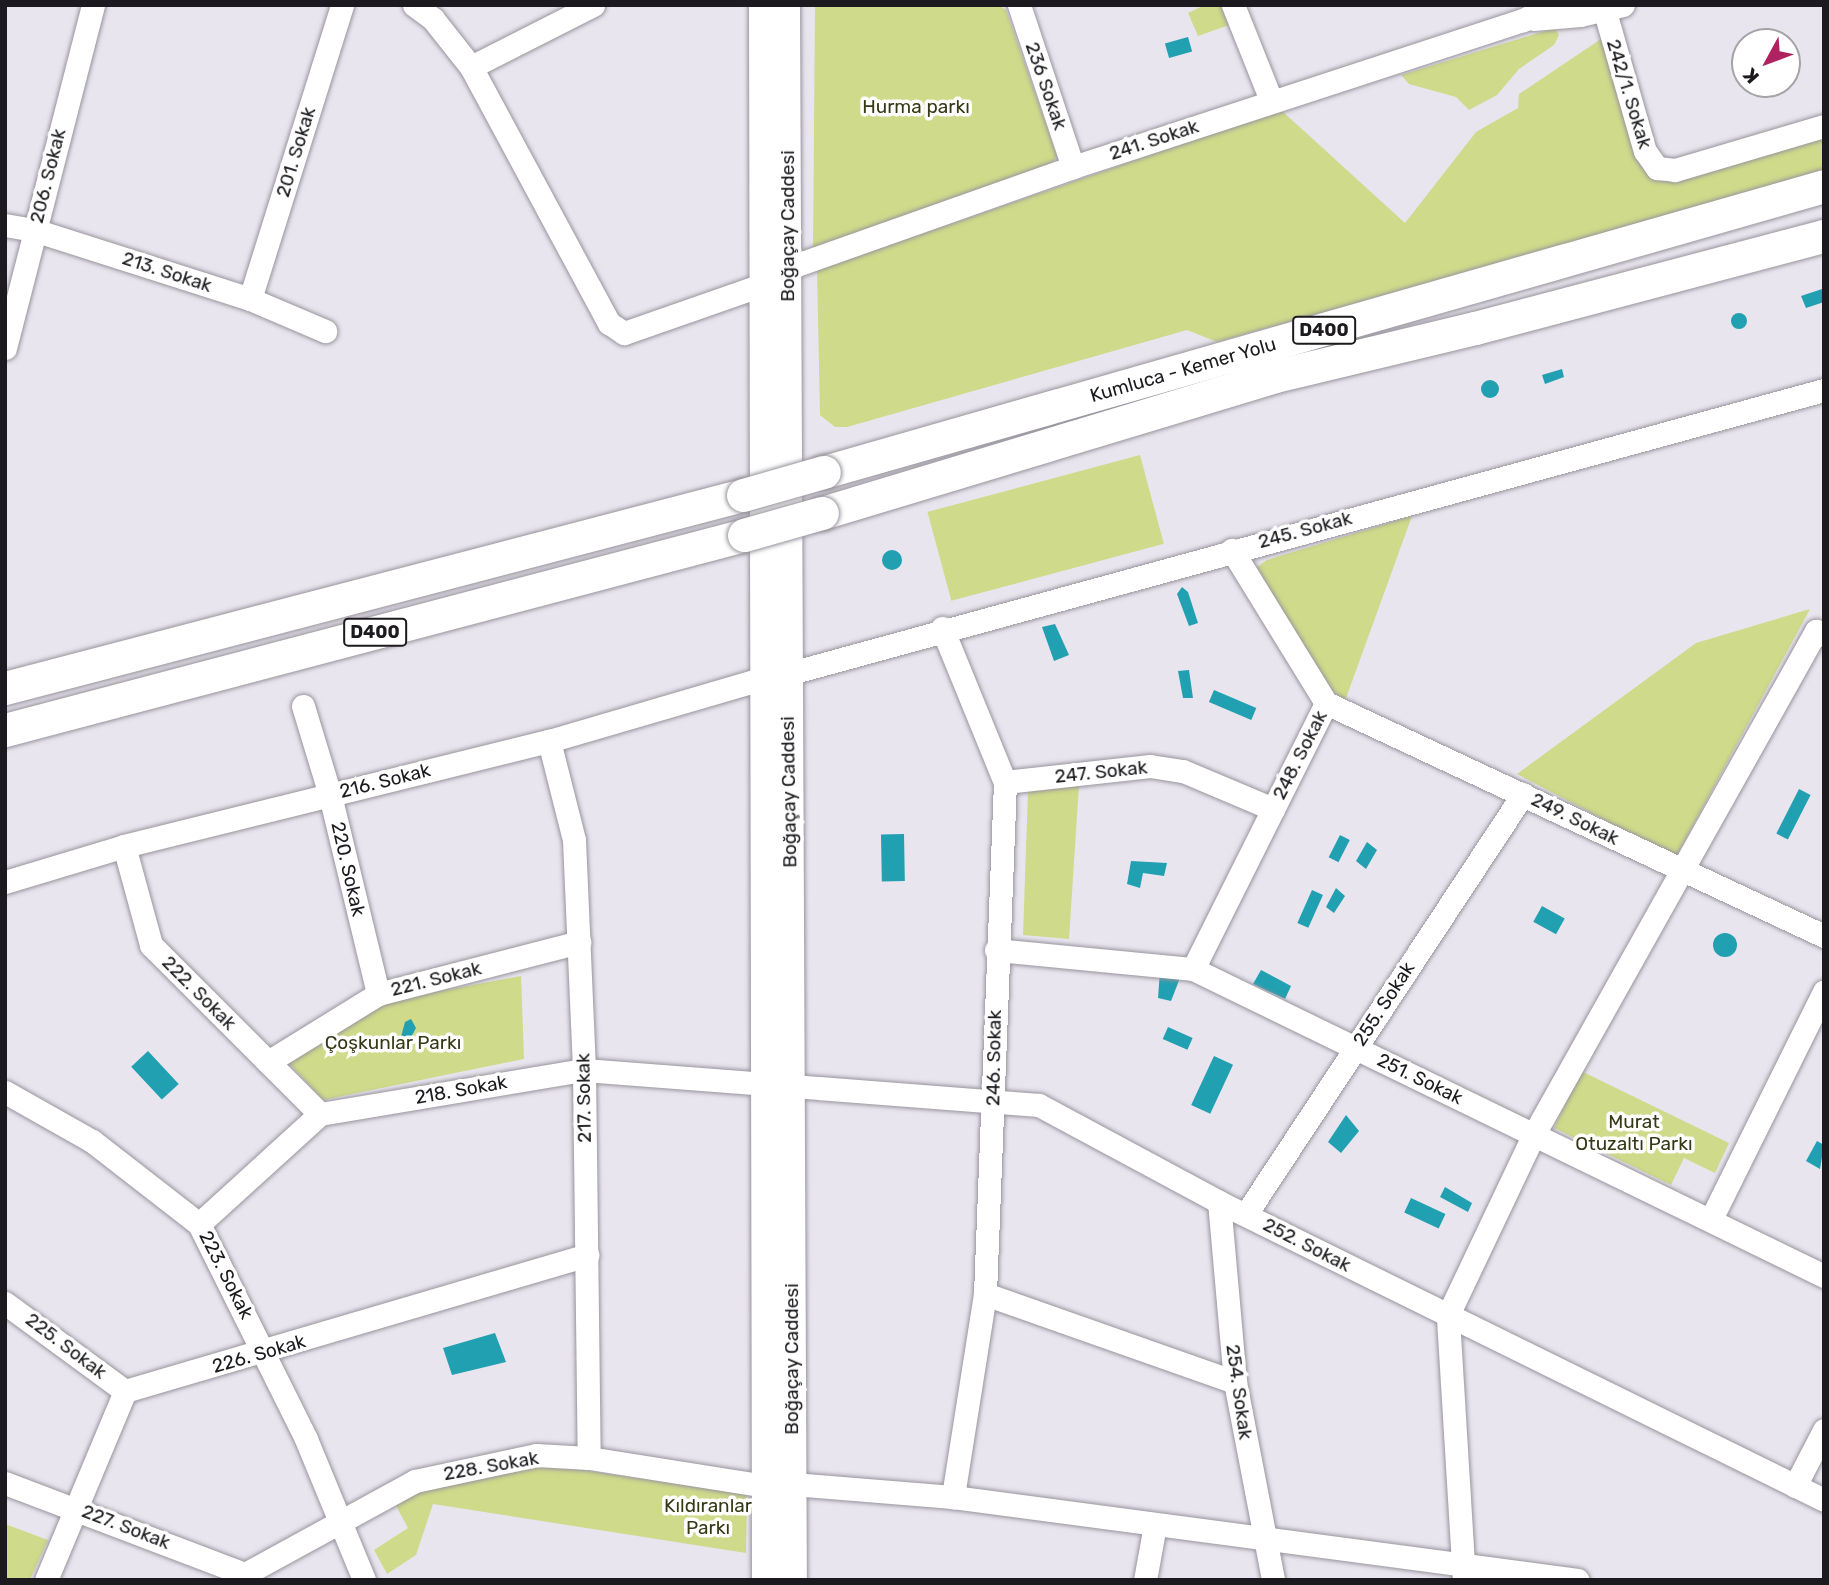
<!DOCTYPE html>
<meta charset="utf-8">
<style>
body{margin:0}
#map{position:relative;width:1829px;height:1585px;overflow:hidden;background:#e9e5ef;font-family:Rubik,sans-serif}
div>[style]{position:absolute}
.green>*{inset:0;background:#cfda8a;transform-origin:0 0}
.water>*{inset:0;background:#20a0b0;transform-origin:0 0}
.round{border-radius:50%}
.roads{filter:drop-shadow(0 0 2px #98949d) drop-shadow(0 0 2px #98949d)}
.minor>*{height:23px;margin:-11.5px;padding:0 11.5px;transform-origin:11.5px;border-radius:11.5px;background:#fff}
.major>*{height:28px;margin:-14px;padding:0 14px;transform-origin:14px;border-radius:14px;background:#fff}
.highway>*{height:33px;margin:-16.5px;padding:0 16.5px;transform-origin:16.5px;border-radius:16.5px;background:#fff}
.bridges{filter:drop-shadow(0 0 2px #98949d) drop-shadow(0 0 2px #98949d)}
.highway-bridge>*{height:33px;margin:-16.5px;padding:0 16.5px;transform-origin:16.5px;border-radius:16.5px;background:#fff}
span{translate:-50% -50%;white-space:nowrap;text-align:center;line-height:1.15;-webkit-text-stroke:7px #fff;paint-order:stroke}
.shield-label span{padding:2px 5px;background:#fff;border:2px solid;border-radius:5px;-webkit-text-stroke-width:0}
.shield-label{font-size:18px;color:#1c1a1e;font-weight:700}
.street-label{font-size:19px;color:#1c1a1e}
.park-label{font-size:19px;color:#353916}
.frame{position:absolute;inset:0;border:7px solid #1c1a1e;pointer-events:none}
.north{position:absolute;left:1731px;top:28px;width:70px;height:70px;box-sizing:border-box;background:#fff;border:2px solid #a4a3a5;border-radius:50%;rotate:229deg;font-size:19px;font-weight:700;line-height:28px;text-align:center;color:#1c1a1e}
.north::after{content:'';display:block;margin:auto;width:24px;height:32px;background:#ae2260;clip-path:polygon(50% 0,100% 100%,50% 72%,0 100%)}
</style>
<div id="map">
<div class="green">
<div style="clip-path:polygon(815px 5px,998px 5px,1006px 10px,1057px 156px,1048px 168px,813px 253px)"></div>
<div style="clip-path:polygon(1205px 5px,1223px 5px,1229px 25px,1198px 36px,1188px 13px)"></div>
<div style="clip-path:polygon(1555px 28px,1559px 35px,1554px 45px,1519px 69px,1497px 95px,1469px 110px,1456px 97px,1409px 84px,1401px 75px)"></div>
<div style="clip-path:polygon(1601px 39px,1640px 164px,1647px 173px,1824px 134px,1824px 172px,1217px 342px,1187px 330px,847px 427px,835px 427px,820px 415px,817px 270px,1281px 110px,1405px 223px,1476px 132px,1518px 108px,1519px 94px)"></div>
<div style="left:1140px;top:455px;width:92px;height:220px;rotate:75deg"></div>
<div style="clip-path:polygon(1412px 516px,1345px 701px,1324px 684px,1257px 567px,1267px 560px)"></div>
<div style="clip-path:polygon(1810px 609px,1676px 857px,1517px 774px,1696px 643px)"></div>
<div style="clip-path:polygon(1079px 785px,1069px 939px,1023px 935px,1028px 792px)"></div>
<div style="clip-path:polygon(521px 976px,524px 1059px,323px 1100px,286px 1060px,376px 1003px)"></div>
<div style="clip-path:polygon(1581px 1071px,1729px 1143px,1715px 1173px,1684px 1158px,1671px 1185px,1554px 1128px)"></div>
<div style="clip-path:polygon(540px 1464px,747px 1494px,746px 1553px,433px 1504px,416px 1555px,387px 1574px,374px 1550px,408px 1528px,395px 1504px,419px 1490px)"></div>
<div style="clip-path:polygon(5px 1524px,48px 1540px,30px 1580px,5px 1580px)"></div>
</div>
<div class="water">
<div style="left:1188px;top:37px;width:15px;height:24px;rotate:74deg"></div>
<div style="clip-path:polygon(1822px 289px,1824px 302px,1806px 308px,1801px 296px)"></div>
<div class="round" style="left:1731px;top:313px;width:16px;height:16px"></div>
<div style="clip-path:polygon(1562px 369px,1564px 377px,1545px 384px,1542px 375px)"></div>
<div class="round" style="left:1481px;top:380px;width:18px;height:18px"></div>
<div class="round" style="left:882px;top:550px;width:20px;height:20px"></div>
<div style="clip-path:polygon(1182px 587px,1188px 592px,1198px 623px,1189px 626px,1177px 594px)"></div>
<div style="clip-path:polygon(1055px 624px,1069px 655px,1054px 661px,1042px 627px)"></div>
<div style="clip-path:polygon(1189px 670px,1193px 698px,1183px 698px,1178px 671px)"></div>
<div style="left:1214px;top:690px;width:46px;height:13px;rotate:23deg"></div>
<div style="left:1799px;top:789px;width:13px;height:50px;rotate:27deg"></div>
<div style="left:904px;top:834px;width:47px;height:23px;rotate:89deg"></div>
<div style="left:1340px;top:835px;width:11px;height:25px;rotate:27deg"></div>
<div style="clip-path:polygon(1367px 842px,1377px 850px,1366px 869px,1356px 861px)"></div>
<div style="clip-path:polygon(1131px 861px,1167px 863px,1164px 876px,1143px 873px,1140px 888px,1127px 884px)"></div>
<div style="clip-path:polygon(1336px 888px,1345px 896px,1334px 913px,1326px 907px)"></div>
<div style="left:1312px;top:890px;width:12px;height:36px;rotate:24deg"></div>
<div style="left:1542px;top:906px;width:26px;height:18px;rotate:29deg"></div>
<div class="round" style="left:1713px;top:933px;width:24px;height:24px"></div>
<div style="clip-path:polygon(1261px 970px,1291px 986px,1285px 999px,1253px 984px)"></div>
<div style="clip-path:polygon(1160px 971px,1180px 978px,1171px 1001px,1158px 998px)"></div>
<div style="clip-path:polygon(411px 1019px,416px 1028px,408px 1043px,399px 1044px,405px 1022px)"></div>
<div style="left:1168px;top:1027px;width:27px;height:13px;rotate:24deg"></div>
<div style="left:148px;top:1051px;width:45px;height:23px;rotate:47deg"></div>
<div style="left:1214px;top:1056px;width:21px;height:54px;rotate:25deg"></div>
<div style="clip-path:polygon(1346px 1115px,1359px 1131px,1341px 1153px,1328px 1142px)"></div>
<div style="clip-path:polygon(1817px 1141px,1824px 1145px,1820px 1169px,1806px 1161px)"></div>
<div style="clip-path:polygon(1445px 1187px,1472px 1203px,1468px 1212px,1440px 1197px)"></div>
<div style="left:1411px;top:1198px;width:38px;height:16px;rotate:25deg"></div>
<div style="clip-path:polygon(495px 1333px,506px 1362px,452px 1375px,443px 1348px)"></div>
</div>
<div class="roads">
<div class="minor">
<div style="left:414px;top:5px;width:24px;rotate:36deg"></div>
<div style="left:433px;top:19px;width:61px;rotate:51.6deg"></div>
<div style="left:471px;top:67px;width:137px;rotate:-26.9deg"></div>
<div style="left:1019px;top:5px;width:171px;rotate:71.6deg"></div>
<div style="left:1233px;top:5px;width:102px;rotate:68.2deg"></div>
<div style="left:1603px;top:5px;width:152px;rotate:74deg"></div>
<div style="left:1645px;top:151px;width:21px;rotate:55deg"></div>
<div style="left:1657px;top:168px;width:18px;rotate:6deg"></div>
<div style="left:1675px;top:170px;width:155px;rotate:-16.5deg"></div>
<div style="left:1533px;top:19px;width:47px;rotate:-4.9deg"></div>
<div style="left:1580px;top:15px;width:44px;rotate:-13.1deg"></div>
<div style="left:471px;top:67px;width:291px;rotate:61.7deg"></div>
<div style="left:609px;top:323px;width:18px;rotate:34deg"></div>
<div style="left:624px;top:333px;width:149px;rotate:-19.2deg"></div>
<div style="left:5px;top:225px;width:29px;rotate:10deg"></div>
<div style="left:34px;top:230px;width:227px;rotate:17.7deg"></div>
<div style="left:250px;top:299px;width:82px;rotate:23.1deg"></div>
<div style="left:788px;top:268px;width:302px;rotate:-19.5deg"></div>
<div style="left:1073px;top:167px;width:473px;rotate:-18.1deg"></div>
<div style="left:1523px;top:20px;width:33px;rotate:-27deg"></div>
<div style="left:250px;top:299px;width:308px;rotate:-72.6deg"></div>
<div style="left:5px;top:348px;width:354px;rotate:-75.6deg"></div>
<div style="left:942px;top:628px;width:166px;rotate:67.8deg"></div>
<div style="left:1005px;top:782px;width:512px;rotate:92.24deg"></div>
<div style="left:985px;top:1294px;width:206px;rotate:99deg"></div>
<div style="left:787px;top:674px;width:1075px;rotate:-15.32deg"></div>
<div style="left:1326px;top:703px;width:550px;rotate:25.07deg"></div>
<div style="left:303px;top:706px;width:93px;rotate:73.1deg"></div>
<div style="left:330px;top:795px;width:205px;rotate:76.4deg"></div>
<div style="left:549px;top:741px;width:102px;rotate:75.8deg"></div>
<div style="left:574px;top:840px;width:230px;rotate:87.5deg"></div>
<div style="left:584px;top:1070px;width:388px;rotate:89.3deg"></div>
<div style="left:1005px;top:782px;width:146px;rotate:-6.3deg"></div>
<div style="left:1150px;top:766px;width:33px;rotate:9deg"></div>
<div style="left:1183px;top:771px;width:98px;rotate:22.9deg"></div>
<div style="left:124px;top:846px;width:103px;rotate:74.7deg"></div>
<div style="left:151px;top:945px;width:239px;rotate:45deg"></div>
<div style="left:5px;top:882px;width:124px;rotate:-16.8deg"></div>
<div style="left:124px;top:846px;width:438px;rotate:-13.9deg"></div>
<div style="left:549px;top:741px;width:224px;rotate:-16.3deg"></div>
<div style="left:996px;top:950px;width:198px;rotate:5.5deg"></div>
<div style="left:1193px;top:969px;width:702px;rotate:25.94deg"></div>
<div style="left:1193px;top:969px;width:297px;rotate:-63.4deg"></div>
<div style="left:1326px;top:703px;width:180px;rotate:-121.6deg"></div>
<div style="left:268px;top:1062px;width:129px;rotate:-31.7deg"></div>
<div style="left:378px;top:994px;width:208px;rotate:-14.5deg"></div>
<div style="left:5px;top:1092px;width:100px;rotate:29.4deg"></div>
<div style="left:92px;top:1141px;width:135px;rotate:37.8deg"></div>
<div style="left:199px;top:1224px;width:240px;rotate:63.5deg"></div>
<div style="left:306px;top:1439px;width:152px;rotate:67.6deg"></div>
<div style="left:1219px;top:1202px;width:181px;rotate:84.9deg"></div>
<div style="left:1235px;top:1382px;width:202px;rotate:79.1deg"></div>
<div style="left:1246px;top:1214px;width:503px;rotate:-56.59deg"></div>
<div style="left:1711px;top:1219px;width:254px;rotate:-63.6deg"></div>
<div style="left:199px;top:1224px;width:164px;rotate:-42.3deg"></div>
<div style="left:320px;top:1114px;width:268px;rotate:-9.5deg"></div>
<div style="left:584px;top:1070px;width:456px;rotate:4.4deg"></div>
<div style="left:1039px;top:1105px;width:204px;rotate:28.3deg"></div>
<div style="left:1219px;top:1202px;width:674px;rotate:26.22deg"></div>
<div style="left:985px;top:1294px;width:265px;rotate:19.4deg"></div>
<div style="left:5px;top:1303px;width:149px;rotate:36.3deg"></div>
<div style="left:5px;top:1483px;width:257px;rotate:20.8deg"></div>
<div style="left:792px;top:1484px;width:162px;rotate:4.6deg"></div>
<div style="left:953px;top:1497px;width:630px;rotate:7.56deg"></div>
<div style="left:1795px;top:1486px;width:63px;rotate:-62.6deg"></div>
<div style="left:46px;top:1580px;width:205px;rotate:-67.3deg"></div>
<div style="left:125px;top:1391px;width:482px;rotate:-16.4deg"></div>
<div style="left:243px;top:1580px;width:6px;rotate:-72deg"></div>
<div style="left:245px;top:1574px;width:194px;rotate:-28.7deg"></div>
<div style="left:415px;top:1481px;width:124px;rotate:-12.1deg"></div>
<div style="left:536px;top:1455px;width:53px;rotate:3.2deg"></div>
<div style="left:589px;top:1458px;width:179px;rotate:9deg"></div>
<div style="left:1145px;top:1580px;width:56px;rotate:-79.7deg"></div>
<div style="left:1464px;top:1580px;width:265px;rotate:-93.5deg"></div>
<div style="left:1448px;top:1315px;width:200px;rotate:-64.6deg"></div>
<div style="left:1534px;top:1134px;width:577px;rotate:-60.72deg"></div>
<div style="left:1816px;top:631px;width:9px;rotate:27deg"></div>
</div>
<div class="major">
<div style="left:763px;top:5px;width:1575px;rotate:89.89deg"></div>
<div style="left:786px;top:5px;width:1575px;rotate:89.75deg"></div>
</div>
<div class="highway">
<div style="left:824px;top:472px;width:1040px;rotate:-15.96deg"></div>
<div style="left:822px;top:513px;width:473px;rotate:-16.8deg"></div>
<div style="left:1275px;top:376px;width:206px;rotate:-13.5deg"></div>
<div style="left:1475px;top:328px;width:361px;rotate:-14.8deg"></div>
<div style="left:5px;top:688px;width:763px;rotate:-14.66deg"></div>
<div style="left:5px;top:730px;width:764px;rotate:-14.78deg"></div>
</div>
</div>
<div class="bridges">
<div class="highway-bridge">
<div style="left:743px;top:495px;width:84px;rotate:-15.9deg"></div>
<div style="left:744px;top:535px;width:81px;rotate:-15.8deg"></div>
</div>
</div>
<div class="shield-label">
<span style="left:1324px;top:330px">D400</span>
<span style="left:375px;top:632px">D400</span>
</div>
<div class="street-label">
<span style="left:1046px;top:86px;rotate:71deg">236 Sokak</span>
<span style="left:1629px;top:94px;rotate:73deg">242/1. Sokak</span>
<span style="left:1154px;top:140px;rotate:-18deg">241. Sokak</span>
<span style="left:296px;top:152px;rotate:-73deg">201. Sokak</span>
<span style="left:48px;top:176px;rotate:-76deg">206. Sokak</span>
<span style="left:788px;top:226px;rotate:-90deg">Boğaçay Caddesi</span>
<span style="left:167px;top:272px;rotate:18deg">213. Sokak</span>
<span style="left:1183px;top:370px;rotate:-16deg">Kumluca - Kemer Yolu</span>
<span style="left:1305px;top:530px;rotate:-15deg">245. Sokak</span>
<span style="left:1300px;top:755px;rotate:-63deg">248. Sokak</span>
<span style="left:1101px;top:772px;rotate:-6deg">247. Sokak</span>
<span style="left:385px;top:781px;rotate:-14deg">216. Sokak</span>
<span style="left:789px;top:792px;rotate:-91deg">Boğaçay Caddesi</span>
<span style="left:1575px;top:819px;rotate:26deg">249. Sokak</span>
<span style="left:348px;top:869px;rotate:77deg">220. Sokak</span>
<span style="left:436px;top:979px;rotate:-14deg">221. Sokak</span>
<span style="left:199px;top:993px;rotate:45deg">222. Sokak</span>
<span style="left:1384px;top:1004px;rotate:-57deg">255. Sokak</span>
<span style="left:994px;top:1058px;rotate:-89deg">246. Sokak</span>
<span style="left:1420px;top:1079px;rotate:26deg">251. Sokak</span>
<span style="left:461px;top:1090px;rotate:-10deg">218. Sokak</span>
<span style="left:584px;top:1098px;rotate:-91deg">217. Sokak</span>
<span style="left:1307px;top:1245px;rotate:27deg">252. Sokak</span>
<span style="left:226px;top:1275px;rotate:63deg">223. Sokak</span>
<span style="left:66px;top:1346px;rotate:37deg">225. Sokak</span>
<span style="left:259px;top:1354px;rotate:-16deg">226. Sokak</span>
<span style="left:792px;top:1359px;rotate:-90deg">Boğaçay Caddesi</span>
<span style="left:1239px;top:1392px;rotate:82deg">254. Sokak</span>
<span style="left:491px;top:1466px;rotate:-10deg">228. Sokak</span>
<span style="left:126px;top:1527px;rotate:21deg">227. Sokak</span>
</div>
<div class="park-label">
<span style="left:916px;top:107px">Hurma parkı</span>
<span style="left:393px;top:1043px">Çoşkunlar Parkı</span>
<span style="left:1634px;top:1133px">Murat<br>Otuzaltı Parkı</span>
<span style="left:708px;top:1517px">Kıldıranlar<br>Parkı</span>
</div>
<div class="frame"></div>
<div class="north">K</div>
</div>
